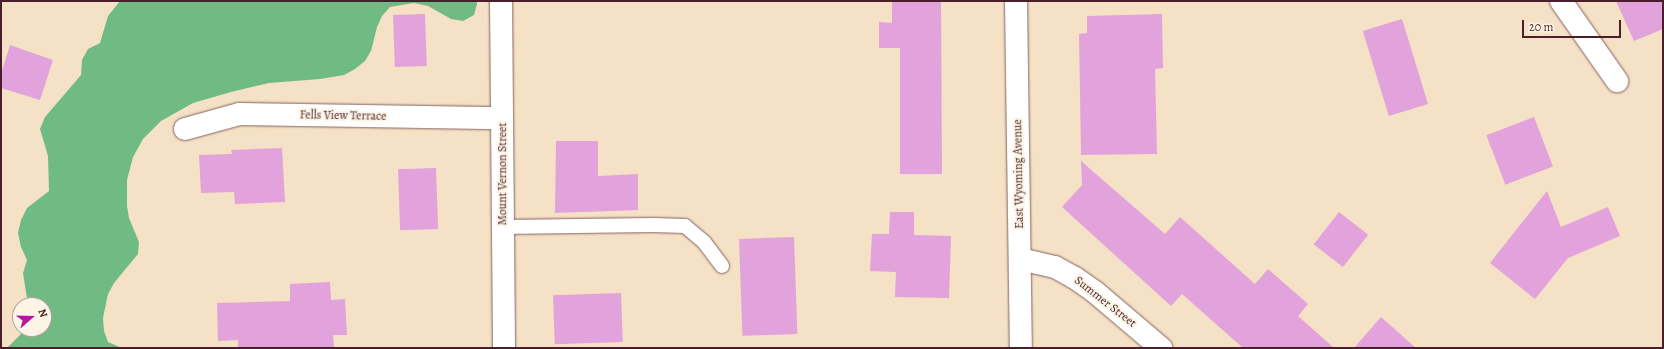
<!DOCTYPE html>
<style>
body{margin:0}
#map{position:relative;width:1664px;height:349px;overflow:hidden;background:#f5e1c5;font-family:Alegreya,serif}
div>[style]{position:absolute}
.forest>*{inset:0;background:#70bb83}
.building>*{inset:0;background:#e2a2db;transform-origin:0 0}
.roads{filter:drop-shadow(0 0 1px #866361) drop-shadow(0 0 1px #866361)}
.lane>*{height:14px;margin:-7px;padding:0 7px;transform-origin:7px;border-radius:7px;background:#fff}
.street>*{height:22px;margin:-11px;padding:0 11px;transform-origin:11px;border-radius:11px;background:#fff}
span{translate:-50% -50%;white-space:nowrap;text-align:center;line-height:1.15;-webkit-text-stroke:4px #fcf5e5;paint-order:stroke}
.street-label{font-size:12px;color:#4a1f2b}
.frame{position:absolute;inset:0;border:2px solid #4a1f2b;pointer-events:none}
.north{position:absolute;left:12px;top:297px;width:40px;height:40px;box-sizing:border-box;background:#fcf5e5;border:1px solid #b59f9b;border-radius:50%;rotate:70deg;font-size:11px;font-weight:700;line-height:16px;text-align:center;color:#4a1f2b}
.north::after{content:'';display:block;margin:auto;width:14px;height:18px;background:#b5179e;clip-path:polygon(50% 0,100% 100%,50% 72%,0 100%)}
.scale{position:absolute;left:1522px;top:20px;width:99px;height:18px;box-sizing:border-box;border:2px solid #4a1f2b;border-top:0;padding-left:5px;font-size:12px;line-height:14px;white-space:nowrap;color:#4a1f2b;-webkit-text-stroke:3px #fcf5e5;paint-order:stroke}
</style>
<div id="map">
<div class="forest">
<div style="clip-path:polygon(120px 1px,477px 1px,477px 4px,474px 15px,463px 21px,451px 19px,428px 6px,414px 3px,390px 7px,382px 16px,377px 27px,371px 51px,365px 61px,355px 69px,344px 75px,320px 79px,269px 83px,231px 92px,193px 103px,161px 121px,143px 139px,133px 157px,127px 180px,127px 206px,129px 218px,139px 242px,138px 254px,114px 283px,108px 294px,103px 318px,104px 331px,108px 342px,122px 348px,7px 348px,26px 329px,44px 329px,44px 305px,28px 305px,23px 273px,27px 260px,21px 247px,18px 233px,21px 220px,27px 208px,49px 191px,48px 156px,40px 129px,45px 117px,81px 75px,82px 60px,88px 49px,100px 43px,108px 16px)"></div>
</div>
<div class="building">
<div style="clip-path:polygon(892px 1px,941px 1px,942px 174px,900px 174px,900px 48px,879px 48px,879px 22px,892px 23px)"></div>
<div style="clip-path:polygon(1616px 1px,1663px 1px,1663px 29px,1634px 41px)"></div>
<div style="left:425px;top:14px;width:52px;height:32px;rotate:88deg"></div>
<div style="clip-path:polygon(1162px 14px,1163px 68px,1155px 69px,1157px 154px,1081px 155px,1079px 34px,1087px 33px,1087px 16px)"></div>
<div style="left:1402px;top:19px;width:89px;height:41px;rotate:73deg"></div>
<div style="clip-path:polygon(10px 45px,53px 60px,40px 100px,1px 88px,1px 74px)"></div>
<div style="left:1534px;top:117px;width:53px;height:51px;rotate:69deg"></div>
<div style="clip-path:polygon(556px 141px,598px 141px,598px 176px,638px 174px,638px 210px,555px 213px)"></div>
<div style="clip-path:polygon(282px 148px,285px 202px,235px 204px,234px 192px,201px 193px,199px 155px,232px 154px,231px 150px)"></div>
<div style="clip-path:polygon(1081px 161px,1165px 234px,1180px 217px,1255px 284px,1268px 269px,1308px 304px,1298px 316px,1334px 348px,1243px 348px,1182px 294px,1171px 306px,1062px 207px,1082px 185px)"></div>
<div style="left:436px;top:168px;width:61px;height:38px;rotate:88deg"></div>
<div style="clip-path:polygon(1547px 191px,1561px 227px,1608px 207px,1620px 236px,1568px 258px,1535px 299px,1490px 263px)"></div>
<div style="clip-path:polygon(890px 212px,914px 212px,914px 235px,951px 236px,949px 298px,895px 297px,896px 272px,870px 271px,872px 234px,889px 234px)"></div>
<div style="left:1339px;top:212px;width:37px;height:41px;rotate:38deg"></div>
<div style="left:794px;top:237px;width:97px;height:55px;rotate:88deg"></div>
<div style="clip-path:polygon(330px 282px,331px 300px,345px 299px,347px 335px,333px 335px,334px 348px,238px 348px,238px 340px,218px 341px,217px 303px,290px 301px,290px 284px)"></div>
<div style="left:621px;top:293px;width:49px;height:68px;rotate:88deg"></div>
<div style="clip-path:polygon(1381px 317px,1416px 348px,1354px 348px)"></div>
</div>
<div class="roads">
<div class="lane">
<div style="left:503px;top:227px;width:150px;rotate:-0.8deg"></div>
<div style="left:653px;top:225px;width:32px;rotate:2deg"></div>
<div style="left:685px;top:226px;width:25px;rotate:40deg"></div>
<div style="left:704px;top:242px;width:30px;rotate:53deg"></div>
</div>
<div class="street">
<div style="left:501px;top:1px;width:347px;rotate:89.5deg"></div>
<div style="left:1016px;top:1px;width:347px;rotate:89.2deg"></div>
<div style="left:1561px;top:1px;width:98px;rotate:55deg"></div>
<div style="left:185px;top:129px;width:56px;rotate:-15.5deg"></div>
<div style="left:239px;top:114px;width:263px;rotate:0.9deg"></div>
<div style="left:1020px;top:259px;width:36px;rotate:13deg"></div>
<div style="left:1055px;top:267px;width:23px;rotate:29deg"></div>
<div style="left:1075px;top:278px;width:24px;rotate:35deg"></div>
<div style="left:1095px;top:292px;width:87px;rotate:40.3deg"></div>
</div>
</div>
<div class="street-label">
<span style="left:343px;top:116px;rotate:1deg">Fells View Terrace</span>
<span style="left:503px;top:174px;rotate:-90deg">Mount Vernon Street</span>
<span style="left:1019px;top:174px;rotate:-91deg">East Wyoming Avenue</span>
<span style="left:1105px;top:302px;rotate:38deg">Summer Street</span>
</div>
<div class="frame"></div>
<div class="north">N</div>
<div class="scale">20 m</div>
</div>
